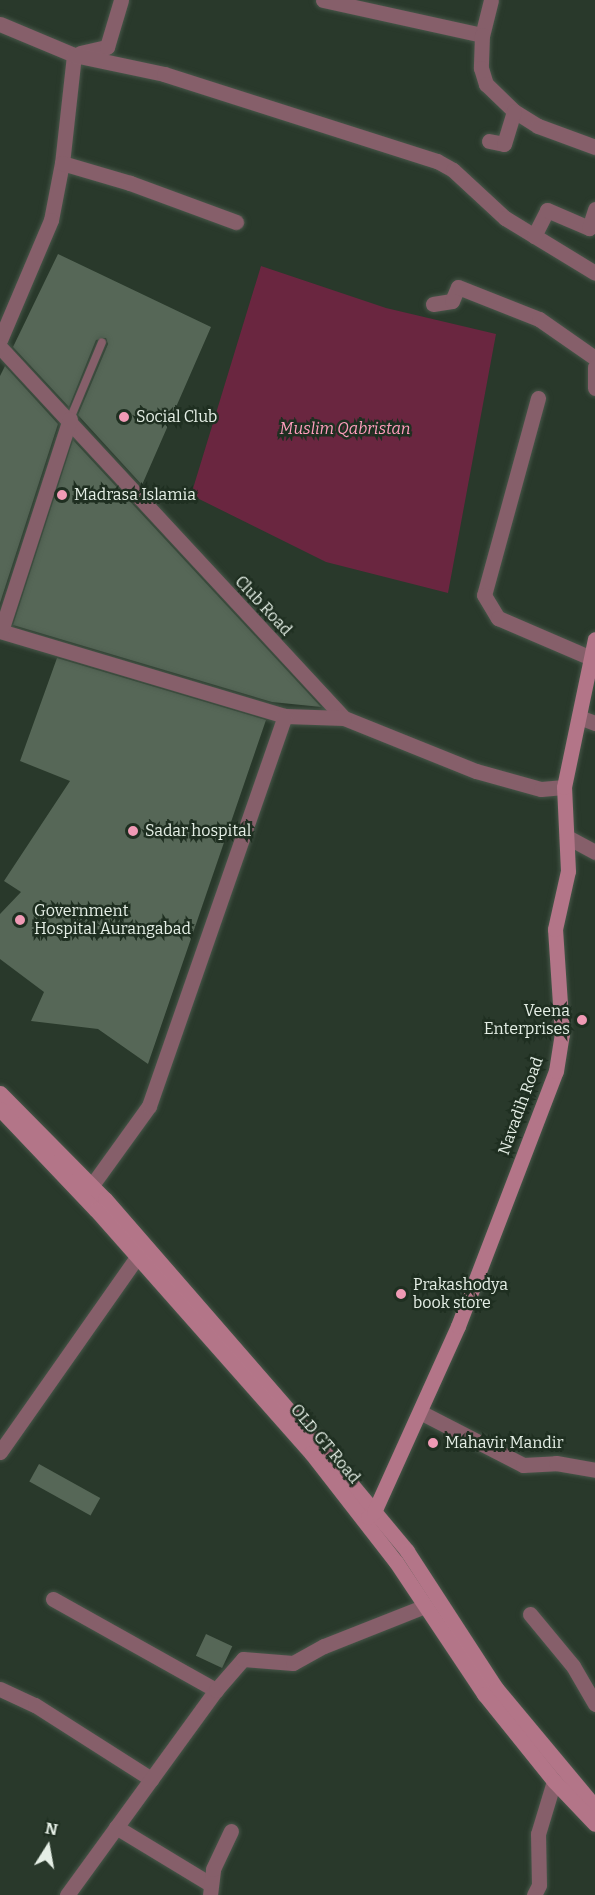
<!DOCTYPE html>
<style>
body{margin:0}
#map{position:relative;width:595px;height:1895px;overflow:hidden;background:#29392b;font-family:Bitter,serif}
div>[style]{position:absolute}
.green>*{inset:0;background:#6a2640}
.building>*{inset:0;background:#566757;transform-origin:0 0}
.roads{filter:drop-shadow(0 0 2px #475649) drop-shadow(0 0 2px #475649)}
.lane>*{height:8px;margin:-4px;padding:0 4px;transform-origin:4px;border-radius:4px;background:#865f6a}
.street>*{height:15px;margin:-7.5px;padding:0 7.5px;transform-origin:7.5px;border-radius:7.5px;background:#865f6a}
.secondary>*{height:15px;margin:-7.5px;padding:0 7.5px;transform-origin:7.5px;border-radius:7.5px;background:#b37588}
.dots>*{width:16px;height:16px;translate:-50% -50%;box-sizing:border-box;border:3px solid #1f2f21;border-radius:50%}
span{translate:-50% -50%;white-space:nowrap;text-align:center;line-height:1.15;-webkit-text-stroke:5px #1f2f21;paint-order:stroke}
.poi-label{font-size:16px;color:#e5efe6}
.left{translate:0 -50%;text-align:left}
.right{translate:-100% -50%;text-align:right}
.park-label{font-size:16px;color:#fe9ebd;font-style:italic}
.street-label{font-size:16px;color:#e5efe6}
.north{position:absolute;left:18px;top:1817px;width:60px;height:60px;-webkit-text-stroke:4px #1f2f21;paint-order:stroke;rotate:11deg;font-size:16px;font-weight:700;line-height:24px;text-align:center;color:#e5efe6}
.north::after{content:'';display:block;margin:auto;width:21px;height:27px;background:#e5efe6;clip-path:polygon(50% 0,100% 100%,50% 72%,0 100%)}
</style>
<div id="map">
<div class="green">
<div style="clip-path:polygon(261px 266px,386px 308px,496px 334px,448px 593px,326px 562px,191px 495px)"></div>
</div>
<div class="building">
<div style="clip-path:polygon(58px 254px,211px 327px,142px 485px,78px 415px,108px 344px,106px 338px,96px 340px,69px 407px,13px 347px)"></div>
<div style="clip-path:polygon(5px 366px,58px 424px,0 603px,0 376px)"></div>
<div style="clip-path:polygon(73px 440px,321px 707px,272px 702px,13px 625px)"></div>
<div style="clip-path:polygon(57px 658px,266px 720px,148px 1064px,98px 1029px,31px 1021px,44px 992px,0 959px,0 914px,21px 892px,4px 881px,70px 781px,20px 761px)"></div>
<div style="left:39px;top:1464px;width:70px;height:20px;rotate:29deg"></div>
<div style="left:206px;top:1634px;width:29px;height:24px;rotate:25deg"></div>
</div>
<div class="roads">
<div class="lane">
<div style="left:70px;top:419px;width:83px;rotate:-67.4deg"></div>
</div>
<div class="street">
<div style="left:323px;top:0;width:163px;rotate:12.4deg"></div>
<div style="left:491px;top:0;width:36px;rotate:104deg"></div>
<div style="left:482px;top:35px;width:33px;rotate:92deg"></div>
<div style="left:481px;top:68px;width:17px;rotate:73deg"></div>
<div style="left:486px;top:84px;width:39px;rotate:44deg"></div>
<div style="left:514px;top:111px;width:28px;rotate:32deg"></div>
<div style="left:538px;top:126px;width:61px;rotate:20.2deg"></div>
<div style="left:0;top:24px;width:80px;rotate:22.7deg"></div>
<div style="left:74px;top:55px;width:109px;rotate:96.3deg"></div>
<div style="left:62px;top:163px;width:58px;rotate:100.9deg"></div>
<div style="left:51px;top:220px;width:130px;rotate:113deg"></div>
<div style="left:80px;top:53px;width:28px;rotate:-13deg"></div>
<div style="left:107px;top:47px;width:49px;rotate:-73.4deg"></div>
<div style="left:74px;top:55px;width:92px;rotate:11.9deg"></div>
<div style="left:164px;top:74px;width:287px;rotate:17.7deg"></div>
<div style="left:437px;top:161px;width:18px;rotate:29deg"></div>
<div style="left:453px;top:170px;width:71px;rotate:42.7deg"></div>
<div style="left:505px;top:218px;width:105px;rotate:31.4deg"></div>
<div style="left:489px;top:141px;width:15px;rotate:11deg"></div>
<div style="left:504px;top:144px;width:34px;rotate:-73deg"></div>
<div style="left:62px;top:163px;width:71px;rotate:16.4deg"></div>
<div style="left:130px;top:183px;width:113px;rotate:20.2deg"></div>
<div style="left:534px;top:236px;width:29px;rotate:-63deg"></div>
<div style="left:547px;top:210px;width:46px;rotate:23.2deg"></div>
<div style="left:589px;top:228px;width:20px;rotate:-72deg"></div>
<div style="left:433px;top:304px;width:19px;rotate:-9deg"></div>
<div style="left:452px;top:301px;width:15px;rotate:-67deg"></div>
<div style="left:458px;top:287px;width:87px;rotate:21.6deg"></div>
<div style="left:539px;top:319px;width:68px;rotate:34.9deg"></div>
<div style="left:0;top:347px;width:506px;rotate:47.16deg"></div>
<div style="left:344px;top:718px;width:142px;rotate:21.9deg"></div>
<div style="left:476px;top:771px;width:67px;rotate:15.5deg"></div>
<div style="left:541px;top:789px;width:23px;rotate:-5deg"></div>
<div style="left:595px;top:367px;width:21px;rotate:90deg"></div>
<div style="left:538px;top:398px;width:204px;rotate:105.3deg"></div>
<div style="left:484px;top:595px;width:27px;rotate:59deg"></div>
<div style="left:498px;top:618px;width:101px;rotate:23.3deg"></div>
<div style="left:0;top:631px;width:297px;rotate:16.6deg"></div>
<div style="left:285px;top:716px;width:59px;rotate:1.9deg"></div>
<div style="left:1px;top:631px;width:223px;rotate:-72deg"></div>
<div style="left:579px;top:717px;width:17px;rotate:21deg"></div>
<div style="left:567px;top:837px;width:32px;rotate:28deg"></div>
<div style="left:92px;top:1185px;width:97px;rotate:-54.2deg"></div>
<div style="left:149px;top:1106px;width:413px;rotate:-70.8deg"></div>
<div style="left:420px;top:1412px;width:116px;rotate:27.2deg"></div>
<div style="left:523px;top:1465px;width:33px;rotate:-3deg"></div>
<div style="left:556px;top:1463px;width:40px;rotate:10deg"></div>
<div style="left:0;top:1452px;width:238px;rotate:-54.9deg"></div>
<div style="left:53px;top:1599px;width:187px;rotate:29.2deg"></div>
<div style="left:530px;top:1614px;width:67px;rotate:50.4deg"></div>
<div style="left:573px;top:1666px;width:44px;rotate:59.9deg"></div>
<div style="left:0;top:1689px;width:38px;rotate:25deg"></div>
<div style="left:35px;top:1705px;width:138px;rotate:32.5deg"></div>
<div style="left:116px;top:1827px;width:110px;rotate:31.2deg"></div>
<div style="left:67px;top:1895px;width:253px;rotate:-54deg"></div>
<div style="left:216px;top:1690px;width:41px;rotate:-48.9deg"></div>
<div style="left:243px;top:1659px;width:50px;rotate:4.6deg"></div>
<div style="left:293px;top:1663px;width:35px;rotate:-29deg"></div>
<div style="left:324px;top:1646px;width:109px;rotate:-21.6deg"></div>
<div style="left:210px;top:1895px;width:26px;rotate:-83deg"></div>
<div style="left:213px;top:1869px;width:42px;rotate:-64.7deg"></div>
<div style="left:534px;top:1895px;width:11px;rotate:-63deg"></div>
<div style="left:539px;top:1885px;width:51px;rotate:-91.1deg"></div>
<div style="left:538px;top:1834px;width:55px;rotate:-73.2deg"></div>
</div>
<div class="secondary">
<div style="left:0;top:1093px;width:149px;rotate:45.3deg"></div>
<div style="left:105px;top:1199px;width:325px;rotate:49deg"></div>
<div style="left:318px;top:1444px;width:139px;rotate:50.2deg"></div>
<div style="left:407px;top:1551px;width:163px;rotate:57deg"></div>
<div style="left:496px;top:1688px;width:155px;rotate:50.2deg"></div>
<div style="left:0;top:1109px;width:139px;rotate:46.5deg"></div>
<div style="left:96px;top:1210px;width:324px;rotate:48.5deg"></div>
<div style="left:311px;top:1453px;width:138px;rotate:52.1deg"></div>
<div style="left:396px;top:1562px;width:159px;rotate:56.3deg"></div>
<div style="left:484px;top:1694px;width:112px;rotate:51.2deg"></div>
<div style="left:554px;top:1781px;width:59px;rotate:46.4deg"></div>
<div style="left:368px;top:1517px;width:8px;rotate:-40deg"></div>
<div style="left:374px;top:1512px;width:204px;rotate:-65.7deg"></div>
<div style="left:458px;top:1326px;width:273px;rotate:-69deg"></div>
<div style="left:556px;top:1071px;width:37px;rotate:-81deg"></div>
<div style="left:562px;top:1034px;width:105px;rotate:-93.8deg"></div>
<div style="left:555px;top:929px;width:59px;rotate:-77.4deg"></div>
<div style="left:568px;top:871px;width:84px;rotate:-92.7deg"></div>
<div style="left:564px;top:787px;width:151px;rotate:-78.2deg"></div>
</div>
</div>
<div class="dots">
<div style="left:124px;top:417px;background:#f09ab5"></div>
<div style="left:62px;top:495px;background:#f09ab5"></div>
<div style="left:133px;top:831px;background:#f09ab5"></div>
<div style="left:20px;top:920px;background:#f09ab5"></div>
<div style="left:582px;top:1020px;background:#f09ab5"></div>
<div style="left:401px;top:1294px;background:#f09ab5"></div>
<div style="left:433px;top:1443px;background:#f09ab5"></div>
</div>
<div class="poi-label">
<span class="left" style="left:136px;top:417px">Social Club</span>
<span class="left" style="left:74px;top:495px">Madrasa Islamia</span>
<span class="left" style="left:145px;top:831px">Sadar hospital</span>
<span class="left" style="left:34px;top:920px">Government<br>Hospital Aurangabad</span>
<span class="right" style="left:570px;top:1020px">Veena<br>Enterprises</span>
<span class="left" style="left:413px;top:1294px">Prakashodya<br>book store</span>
<span class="left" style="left:445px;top:1443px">Mahavir Mandir</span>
</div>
<div class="park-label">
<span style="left:345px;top:429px">Muslim Qabristan</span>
</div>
<div class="street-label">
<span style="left:263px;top:606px;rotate:47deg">Club Road</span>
<span style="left:521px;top:1106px;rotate:-70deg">Navadih Road</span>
<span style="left:325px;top:1444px;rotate:50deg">OLD GT Road</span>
</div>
<div class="north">N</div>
</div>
